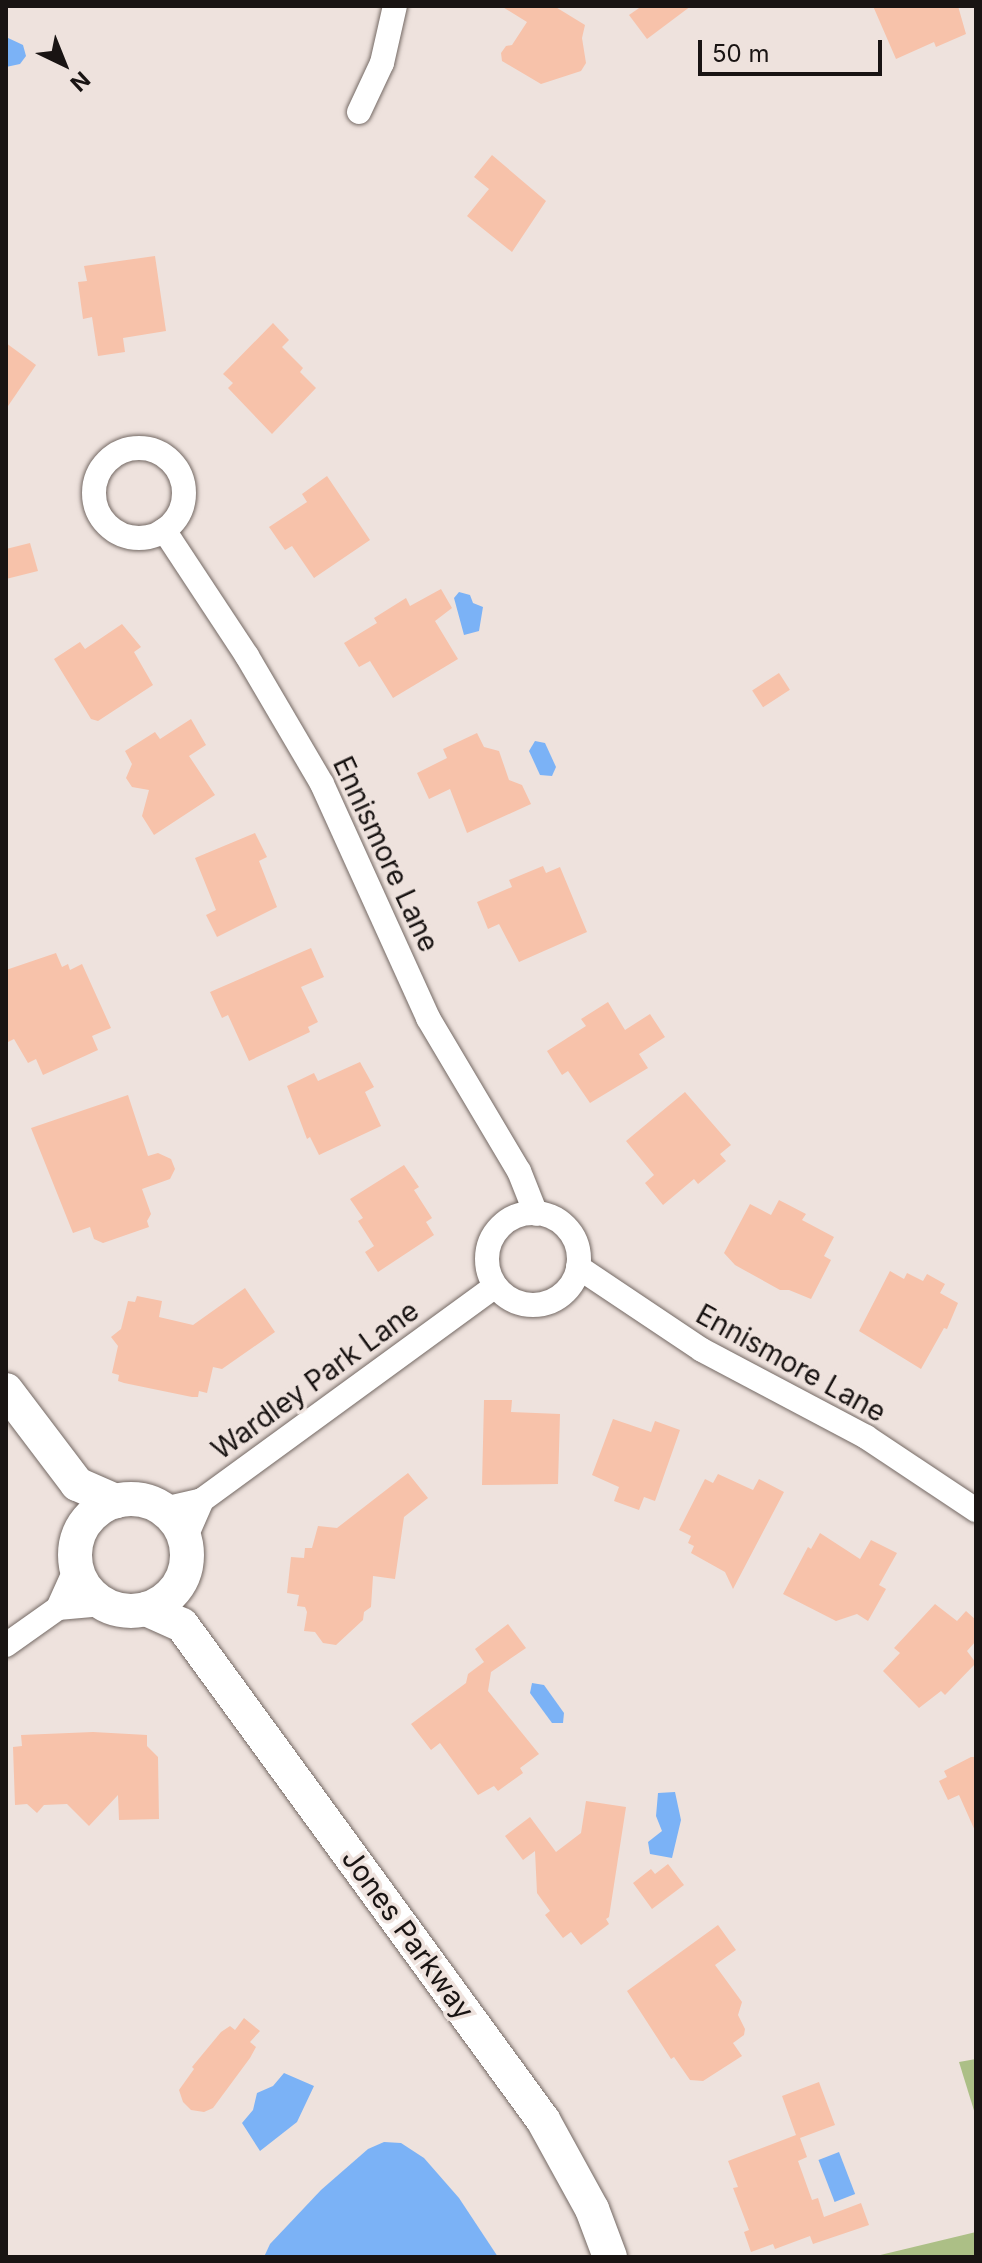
<!DOCTYPE html>
<style>
body{margin:0}
#map{position:relative;width:982px;height:2263px;overflow:hidden;background:#eee2dd;font-family:Inter,sans-serif}
div>[style]{position:absolute}
.green>*{inset:0;background:#acbf86}
.water>*{inset:0;background:#7bb2f6;transform-origin:0 0}
.building>*{inset:0;background:#f7c2aa;transform-origin:0 0}
.roads{filter:drop-shadow(0 0 2px #746964) drop-shadow(0 0 2px #746964)}
.street>*{height:24px;margin:-12px;padding:0 12px;transform-origin:12px;border-radius:12px;background:#fff}
.street>.ring{margin:-12px;padding:0;box-sizing:content-box;background:none;border:24px solid #fff;border-radius:50%}
.secondary>*{height:34px;margin:-17px;padding:0 17px;transform-origin:17px;border-radius:17px;background:#fff}
.secondary>.ring{margin:-17px;padding:0;box-sizing:content-box;background:none;border:34px solid #fff;border-radius:50%}
span{translate:-50% -50%;white-space:nowrap;text-align:center;line-height:1.15;-webkit-text-stroke:7px #eee2dd;paint-order:stroke}
.street-label{font-size:28px;color:#191413}
.frame{position:absolute;inset:0;border:8px solid #191413;pointer-events:none}
.north{position:absolute;left:24px;top:24px;width:80px;height:80px;-webkit-text-stroke:6px #eee2dd;paint-order:stroke;rotate:137deg;font-size:22px;font-weight:700;line-height:32px;text-align:center;color:#191413}
.north::after{content:'';display:block;margin:auto;width:28px;height:36px;background:#191413;clip-path:polygon(50% 0,100% 100%,50% 72%,0 100%)}
.scale{position:absolute;left:698px;top:40px;width:184px;height:36px;box-sizing:border-box;border:4px solid #191413;border-top:0;padding-left:10px;font-size:24px;line-height:28px;white-space:nowrap;color:#191413;-webkit-text-stroke:6px #eee2dd;paint-order:stroke}
</style>
<div id="map">
<div class="green">
<div style="clip-path:polygon(976px 2059px,976px 2117px,959px 2062px)"></div>
<div style="clip-path:polygon(976px 2232px,976px 2257px,872px 2257px)"></div>
</div>
<div class="water">
<div style="clip-path:polygon(6px 37px,23px 45px,26px 56px,20px 64px,6px 67px)"></div>
<div style="clip-path:polygon(459px 592px,470px 595px,473px 603px,483px 607px,479px 631px,464px 635px,454px 598px)"></div>
<div style="clip-path:polygon(535px 741px,545px 743px,556px 767px,552px 776px,540px 775px,529px 751px)"></div>
<div style="clip-path:polygon(532px 1683px,544px 1685px,564px 1713px,563px 1723px,552px 1723px,530px 1693px)"></div>
<div style="clip-path:polygon(675px 1792px,681px 1820px,672px 1858px,650px 1854px,648px 1842px,662px 1831px,656px 1816px,658px 1793px)"></div>
<div style="clip-path:polygon(284px 2073px,314px 2086px,297px 2122px,260px 2151px,242px 2123px,253px 2110px,257px 2093px,273px 2086px)"></div>
<div style="clip-path:polygon(384px 2142px,401px 2143px,424px 2158px,459px 2198px,498px 2257px,264px 2257px,270px 2244px,321px 2190px,368px 2149px)"></div>
<div style="left:839px;top:2152px;width:45px;height:22px;rotate:69deg"></div>
</div>
<div class="building">
<div style="clip-path:polygon(501px 6px,554px 6px,585px 25px,582px 38px,586px 63px,581px 71px,541px 84px,502px 61px,501px 53px,506px 46px,512px 45px,527px 22px)"></div>
<div style="clip-path:polygon(642px 6px,691px 6px,647px 39px,629px 15px)"></div>
<div style="clip-path:polygon(873px 6px,958px 6px,966px 34px,936px 47px,934px 42px,896px 59px)"></div>
<div style="clip-path:polygon(492px 155px,546px 201px,512px 252px,467px 216px,489px 189px,474px 177px)"></div>
<div style="clip-path:polygon(155px 256px,166px 331px,123px 338px,125px 352px,98px 356px,92px 317px,83px 319px,78px 282px,87px 281px,84px 266px)"></div>
<div style="clip-path:polygon(273px 323px,289px 340px,282px 347px,303px 368px,300px 372px,316px 388px,272px 434px,228px 388px,233px 383px,223px 374px)"></div>
<div style="clip-path:polygon(6px 343px,36px 365px,6px 409px)"></div>
<div style="clip-path:polygon(327px 476px,370px 540px,314px 578px,292px 546px,285px 550px,269px 527px,307px 502px,302px 494px)"></div>
<div style="clip-path:polygon(30px 543px,38px 571px,6px 579px,6px 549px)"></div>
<div style="clip-path:polygon(441px 589px,452px 608px,435px 621px,458px 659px,393px 698px,370px 661px,359px 667px,344px 643px,377px 623px,374px 618px,406px 598px,410px 606px)"></div>
<div style="clip-path:polygon(122px 624px,141px 647px,134px 652px,153px 685px,98px 721px,91px 719px,54px 659px,80px 642px,85px 649px)"></div>
<div style="left:779px;top:673px;width:20px;height:32px;rotate:57deg"></div>
<div style="clip-path:polygon(191px 719px,206px 745px,189px 756px,215px 795px,154px 835px,142px 816px,149px 790px,132px 787px,126px 778px,132px 764px,125px 751px,155px 732px,160px 739px)"></div>
<div style="clip-path:polygon(477px 733px,484px 747px,499px 751px,509px 780px,522px 785px,531px 804px,467px 833px,450px 789px,429px 799px,417px 773px,447px 758px,443px 749px)"></div>
<div style="clip-path:polygon(255px 833px,267px 857px,259px 861px,277px 907px,217px 937px,206px 915px,216px 910px,195px 858px)"></div>
<div style="clip-path:polygon(543px 866px,546px 873px,560px 867px,587px 932px,519px 962px,499px 924px,488px 929px,477px 902px,512px 887px,509px 880px)"></div>
<div style="clip-path:polygon(311px 948px,324px 977px,301px 987px,318px 1022px,308px 1027px,310px 1032px,249px 1061px,228px 1015px,222px 1018px,210px 992px)"></div>
<div style="clip-path:polygon(56px 953px,62px 967px,68px 964px,70px 970px,82px 964px,111px 1028px,92px 1036px,98px 1050px,43px 1075px,36px 1059px,28px 1063px,14px 1039px,6px 1043px,6px 970px)"></div>
<div style="clip-path:polygon(608px 1002px,625px 1030px,650px 1014px,665px 1037px,639px 1054px,648px 1068px,590px 1103px,568px 1071px,562px 1075px,547px 1051px,586px 1026px,581px 1019px)"></div>
<div style="clip-path:polygon(360px 1062px,374px 1087px,365px 1092px,381px 1126px,319px 1155px,310px 1137px,307px 1139px,287px 1086px,314px 1073px,318px 1081px)"></div>
<div style="clip-path:polygon(685px 1092px,731px 1145px,720px 1154px,726px 1161px,698px 1184px,694px 1179px,663px 1205px,645px 1183px,654px 1175px,626px 1141px)"></div>
<div style="clip-path:polygon(128px 1095px,148px 1156px,158px 1153px,171px 1159px,175px 1169px,170px 1179px,142px 1189px,151px 1214px,147px 1221px,149px 1227px,103px 1243px,94px 1239px,90px 1227px,73px 1233px,31px 1128px)"></div>
<div style="clip-path:polygon(404px 1165px,419px 1187px,414px 1190px,432px 1218px,426px 1222px,434px 1235px,378px 1272px,365px 1252px,374px 1246px,358px 1221px,363px 1218px,350px 1199px)"></div>
<div style="clip-path:polygon(779px 1200px,806px 1214px,802px 1220px,834px 1237px,824px 1256px,831px 1260px,811px 1299px,789px 1290px,780px 1290px,735px 1265px,724px 1253px,750px 1204px,771px 1215px)"></div>
<div style="clip-path:polygon(890px 1271px,904px 1279px,907px 1273px,923px 1281px,927px 1274px,945px 1284px,940px 1293px,958px 1303px,947px 1329px,944px 1328px,921px 1369px,859px 1331px)"></div>
<div style="clip-path:polygon(245px 1288px,275px 1332px,222px 1369px,213px 1367px,207px 1393px,199px 1391px,198px 1397px,192px 1397px,124px 1383px,118px 1381px,119px 1375px,112px 1373px,118px 1346px,111px 1337px,121px 1329px,128px 1301px,135px 1302px,137px 1296px,162px 1301px,159px 1317px,193px 1325px)"></div>
<div style="clip-path:polygon(484px 1400px,512px 1400px,511px 1412px,560px 1414px,558px 1484px,482px 1485px)"></div>
<div style="clip-path:polygon(613px 1419px,651px 1432px,655px 1421px,680px 1430px,655px 1501px,644px 1497px,639px 1510px,614px 1501px,619px 1487px,592px 1475px)"></div>
<div style="clip-path:polygon(408px 1473px,428px 1498px,404px 1517px,395px 1579px,373px 1576px,371px 1607px,364px 1612px,363px 1620px,336px 1645px,323px 1643px,315px 1632px,304px 1631px,307px 1612px,305px 1607px,297px 1606px,299px 1595px,287px 1593px,291px 1557px,304px 1558px,305px 1548px,312px 1548px,318px 1526px,337px 1528px)"></div>
<div style="clip-path:polygon(718px 1474px,753px 1490px,759px 1479px,784px 1492px,733px 1589px,725px 1572px,691px 1553px,694px 1546px,688px 1543px,691px 1536px,679px 1530px,705px 1479px,713px 1483px)"></div>
<div style="clip-path:polygon(820px 1533px,860px 1559px,871px 1540px,897px 1553px,879px 1585px,886px 1589px,868px 1621px,857px 1614px,836px 1621px,783px 1594px,808px 1547px,811px 1549px)"></div>
<div style="clip-path:polygon(935px 1604px,957px 1621px,966px 1611px,976px 1620px,976px 1641px,967px 1651px,976px 1663px,945px 1695px,941px 1691px,919px 1708px,883px 1671px,900px 1653px,894px 1648px)"></div>
<div style="clip-path:polygon(508px 1624px,526px 1648px,491px 1672px,488px 1691px,539px 1754px,520px 1768px,523px 1773px,498px 1791px,494px 1786px,478px 1795px,440px 1743px,431px 1750px,411px 1724px,466px 1683px,468px 1674px,484px 1662px,475px 1649px)"></div>
<div style="clip-path:polygon(93px 1732px,147px 1735px,147px 1746px,158px 1757px,159px 1819px,119px 1820px,118px 1795px,89px 1826px,67px 1804px,44px 1805px,37px 1813px,27px 1804px,15px 1805px,13px 1747px,22px 1746px,21px 1735px)"></div>
<div style="clip-path:polygon(971px 1757px,976px 1757px,976px 1833px,959px 1795px,948px 1800px,939px 1781px,947px 1777px,944px 1771px)"></div>
<div style="clip-path:polygon(586px 1801px,626px 1807px,609px 1917px,606px 1919px,609px 1924px,581px 1945px,571px 1932px,563px 1938px,545px 1915px,550px 1911px,537px 1893px,535px 1851px,523px 1860px,505px 1836px,530px 1817px,556px 1852px,581px 1833px)"></div>
<div style="clip-path:polygon(668px 1864px,684px 1885px,652px 1909px,633px 1883px,651px 1869px,655px 1874px)"></div>
<div style="clip-path:polygon(718px 1925px,736px 1950px,715px 1965px,742px 2002px,738px 2015px,745px 2029px,744px 2035px,733px 2043px,742px 2056px,703px 2081px,690px 2080px,674px 2057px,671px 2059px,627px 1991px)"></div>
<div style="clip-path:polygon(244px 2018px,260px 2031px,250px 2042px,256px 2047px,250px 2058px,213px 2108px,204px 2112px,191px 2110px,183px 2102px,179px 2090px,194px 2069px,192px 2067px,221px 2032px,230px 2026px,235px 2030px)"></div>
<div style="clip-path:polygon(819px 2082px,835px 2125px,800px 2138px,807px 2157px,798px 2161px,812px 2200px,818px 2198px,824px 2217px,861px 2203px,869px 2225px,813px 2244px,810px 2236px,775px 2249px,773px 2244px,751px 2252px,744px 2232px,749px 2230px,733px 2188px,738px 2187px,728px 2161px,796px 2135px,782px 2096px)"></div>
</div>
<div class="roads">
<div class="street">
<div style="left:359px;top:112px;width:54px;rotate:-64.9deg"></div>
<div style="left:382px;top:63px;width:58px;rotate:-77.2deg"></div>
<div class="ring" style="left:94px;top:448px;width:66px;height:66px"></div>
<div style="left:164px;top:530px;width:151px;rotate:56.6deg"></div>
<div style="left:247px;top:656px;width:148px;rotate:59.6deg"></div>
<div style="left:322px;top:784px;width:257px;rotate:65.6deg"></div>
<div style="left:428px;top:1018px;width:178px;rotate:59.3deg"></div>
<div style="left:519px;top:1171px;width:46px;rotate:68.4deg"></div>
<div class="ring" style="left:487px;top:1213px;width:68px;height:68px"></div>
<div style="left:578px;top:1267px;width:149px;rotate:33.8deg"></div>
<div style="left:702px;top:1350px;width:186px;rotate:27.9deg"></div>
<div style="left:866px;top:1437px;width:132px;rotate:33.6deg"></div>
<div style="left:164px;top:1509px;width:39px;rotate:-13deg"></div>
<div style="left:202px;top:1500px;width:363px;rotate:-36.1deg"></div>
<div style="left:185px;top:1539px;width:43px;rotate:-66.4deg"></div>
<div style="left:58px;top:1608px;width:44px;rotate:-65.8deg"></div>
<div style="left:6px;top:1645px;width:64px;rotate:-35.4deg"></div>
<div style="left:58px;top:1608px;width:45px;rotate:-5.1deg"></div>
</div>
<div class="secondary">
<div style="left:6px;top:1390px;width:118px;rotate:52.9deg"></div>
<div style="left:77px;top:1484px;width:43px;rotate:23.6deg"></div>
<div class="ring" style="left:75px;top:1499px;width:78px;height:78px"></div>
<div style="left:146px;top:1609px;width:39px;rotate:24deg"></div>
<div style="left:182px;top:1625px;width:613px;rotate:53.9deg"></div>
<div style="left:543px;top:2120px;width:102px;rotate:61.2deg"></div>
<div style="left:592px;top:2209px;width:51px;rotate:69.4deg"></div>
</div>
</div>
<div class="street-label">
<span style="left:386px;top:854px;rotate:65deg">Ennismore Lane</span>
<span style="left:791px;top:1363px;rotate:29deg">Ennismore Lane</span>
<span style="left:315px;top:1380px;rotate:-36deg">Wardley Park Lane</span>
<span style="left:408px;top:1934px;rotate:54deg">Jones Parkway</span>
</div>
<div class="frame"></div>
<div class="north">N</div>
<div class="scale">50 m</div>
</div>
